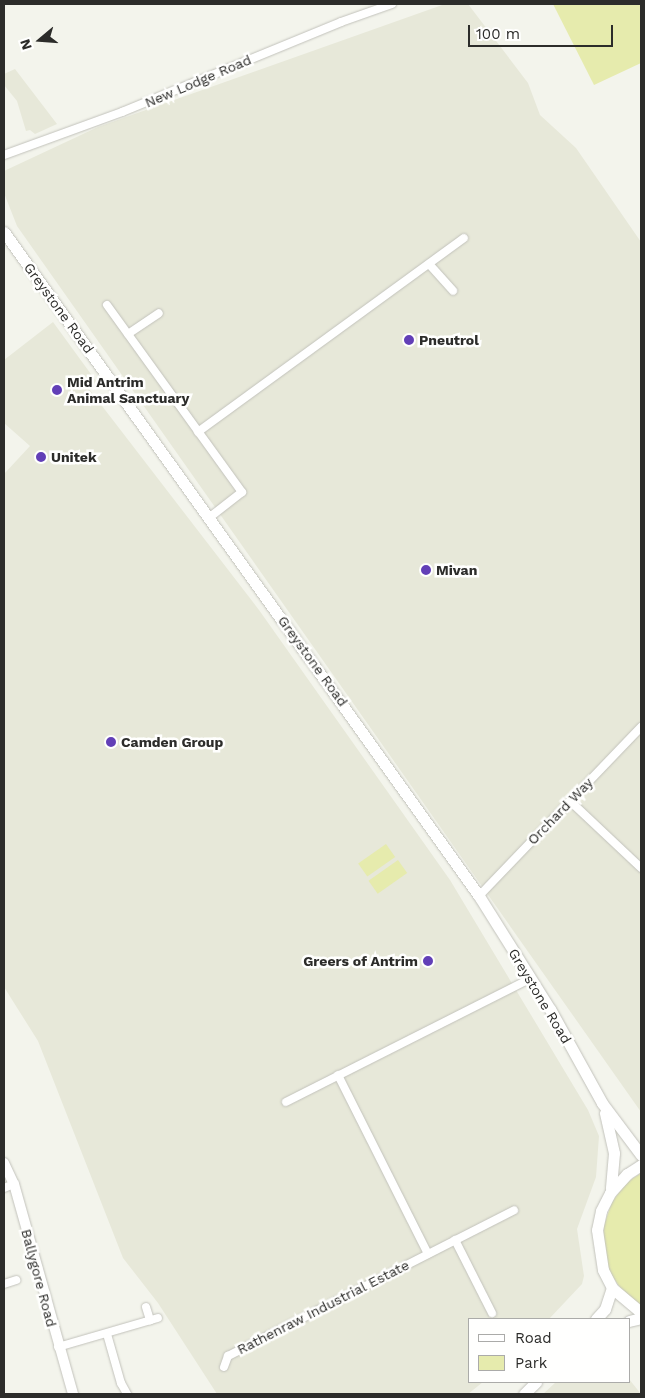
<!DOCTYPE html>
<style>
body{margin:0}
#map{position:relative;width:645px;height:1398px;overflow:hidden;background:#f3f4ec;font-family:"Work Sans",sans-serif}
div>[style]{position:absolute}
.built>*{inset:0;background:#e7e8d9}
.green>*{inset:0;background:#e6ebad;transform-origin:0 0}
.roads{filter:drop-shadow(0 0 1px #c2c2bb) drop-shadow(0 0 1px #c2c2bb)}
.minor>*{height:8px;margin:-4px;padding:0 4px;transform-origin:4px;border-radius:4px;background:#fff}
.tertiary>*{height:10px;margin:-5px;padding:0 5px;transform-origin:5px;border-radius:5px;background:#fff}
.secondary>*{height:11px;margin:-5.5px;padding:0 5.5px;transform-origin:5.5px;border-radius:5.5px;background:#fff}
.dots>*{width:14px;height:14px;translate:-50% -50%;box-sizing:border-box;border:2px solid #fffffe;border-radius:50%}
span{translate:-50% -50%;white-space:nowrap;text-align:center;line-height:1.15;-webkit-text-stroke:5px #fffffe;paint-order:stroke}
.street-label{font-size:14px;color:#2c2c2a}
.poi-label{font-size:14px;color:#2c2c2a;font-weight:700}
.left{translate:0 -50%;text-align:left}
.right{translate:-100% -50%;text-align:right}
.frame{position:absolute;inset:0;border:5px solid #2c2c2a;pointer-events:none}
.legend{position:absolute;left:468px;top:1318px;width:162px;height:65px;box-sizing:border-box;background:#fffffe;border:1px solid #ababa9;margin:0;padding:6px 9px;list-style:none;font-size:15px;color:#2c2c2a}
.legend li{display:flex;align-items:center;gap:10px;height:25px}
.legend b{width:25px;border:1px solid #ababa9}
.north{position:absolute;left:15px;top:15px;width:50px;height:50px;-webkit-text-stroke:4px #fffffe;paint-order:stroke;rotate:252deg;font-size:14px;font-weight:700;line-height:20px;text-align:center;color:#2c2c2a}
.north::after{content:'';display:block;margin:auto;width:18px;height:22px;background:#2c2c2a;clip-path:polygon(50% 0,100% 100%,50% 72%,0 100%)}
.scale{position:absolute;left:468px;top:25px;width:145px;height:22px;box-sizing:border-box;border:2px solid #2c2c2a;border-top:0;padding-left:6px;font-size:15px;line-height:18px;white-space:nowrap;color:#2c2c2a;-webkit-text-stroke:4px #fffffe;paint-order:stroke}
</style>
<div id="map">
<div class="built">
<div style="clip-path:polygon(445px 4px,468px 4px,528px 83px,540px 115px,576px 148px,641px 242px,641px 1112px,17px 226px,4px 193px,4px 171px,98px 127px)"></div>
<div style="clip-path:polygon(15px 69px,57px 124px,35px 134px,30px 130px,26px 131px,17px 101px,4px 85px,4px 74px)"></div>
<div style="clip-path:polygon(53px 322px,96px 381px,89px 389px,259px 610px,450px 880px,588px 1110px,599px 1136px,596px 1177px,577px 1229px,584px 1276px,582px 1284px,549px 1319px,469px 1319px,469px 1382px,483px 1382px,468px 1394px,217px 1394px,158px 1303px,123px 1258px,38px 1041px,4px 987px,4px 474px,30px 446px,4px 423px,4px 360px)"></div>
<div style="clip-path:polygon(629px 1379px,641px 1394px,543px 1394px,556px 1382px,629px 1382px)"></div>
</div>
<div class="green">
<div style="clip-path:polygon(553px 4px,641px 4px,641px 63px,594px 85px)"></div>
<div style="left:386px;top:844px;width:16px;height:34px;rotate:55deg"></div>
<div style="left:398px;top:860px;width:16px;height:36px;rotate:55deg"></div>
<div style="clip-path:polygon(641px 1173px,641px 1306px,624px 1293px,610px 1273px,603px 1250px,604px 1225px,612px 1202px,626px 1183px)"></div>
</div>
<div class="roads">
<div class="minor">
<div style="left:4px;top:155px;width:126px;rotate:-20deg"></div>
<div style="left:122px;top:112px;width:237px;rotate:-22.3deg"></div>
<div style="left:341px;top:22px;width:54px;rotate:-19.4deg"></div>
<div style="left:429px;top:264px;width:36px;rotate:48deg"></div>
<div style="left:107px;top:305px;width:231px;rotate:54.2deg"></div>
<div style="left:242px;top:492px;width:41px;rotate:142deg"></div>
<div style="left:128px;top:334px;width:37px;rotate:-34deg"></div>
<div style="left:198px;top:432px;width:329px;rotate:-36.1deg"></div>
<div style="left:570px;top:801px;width:98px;rotate:43.3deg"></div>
<div style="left:479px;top:896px;width:234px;rotate:-46.2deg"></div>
<div style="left:338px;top:1075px;width:200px;rotate:63.3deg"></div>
<div style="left:286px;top:1102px;width:275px;rotate:-26.8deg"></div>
<div style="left:4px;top:1188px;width:11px;rotate:-22deg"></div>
<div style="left:455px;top:1240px;width:82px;rotate:63.1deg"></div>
<div style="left:4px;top:1284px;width:13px;rotate:-18deg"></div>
<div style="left:146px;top:1307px;width:14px;rotate:73deg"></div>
<div style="left:107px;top:1334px;width:51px;rotate:74.1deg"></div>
<div style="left:121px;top:1383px;width:13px;rotate:61deg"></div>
<div style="left:58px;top:1347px;width:104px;rotate:-16.2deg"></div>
<div style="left:224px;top:1367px;width:12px;rotate:-70deg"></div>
<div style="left:228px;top:1356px;width:321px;rotate:-27deg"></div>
</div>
<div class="tertiary">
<div style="left:4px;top:1163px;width:23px;rotate:65deg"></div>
<div style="left:14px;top:1184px;width:218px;rotate:74.3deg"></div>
</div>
<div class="secondary">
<div style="left:4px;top:232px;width:816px;rotate:54.42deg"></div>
<div style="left:479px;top:896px;width:133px;rotate:57.9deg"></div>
<div style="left:550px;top:1009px;width:107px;rotate:61deg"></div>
<div style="left:602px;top:1103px;width:65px;rotate:53.1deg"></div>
<div style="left:605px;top:1113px;width:41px;rotate:77.3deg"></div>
<div style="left:614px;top:1153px;width:35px;rotate:95deg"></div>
<div style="left:641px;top:1165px;width:17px;rotate:147deg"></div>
<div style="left:627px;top:1174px;width:25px;rotate:132deg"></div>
<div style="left:610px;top:1193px;width:20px;rotate:117deg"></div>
<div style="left:601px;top:1211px;width:19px;rotate:102deg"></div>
<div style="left:597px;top:1230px;width:40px;rotate:81.5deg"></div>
<div style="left:603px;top:1270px;width:20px;rotate:63deg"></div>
<div style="left:612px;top:1288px;width:38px;rotate:40deg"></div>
<div style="left:596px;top:1319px;width:13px;rotate:-48deg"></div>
<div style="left:605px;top:1309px;width:22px;rotate:-72deg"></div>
<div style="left:629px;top:1321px;width:12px;rotate:-14deg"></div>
<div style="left:524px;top:1394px;width:17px;rotate:-45deg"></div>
</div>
</div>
<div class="dots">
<div style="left:409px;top:340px;background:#623fb7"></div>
<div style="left:57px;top:390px;background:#623fb7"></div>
<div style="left:41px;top:457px;background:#623fb7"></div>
<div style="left:426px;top:570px;background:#623fb7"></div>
<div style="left:111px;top:742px;background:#623fb7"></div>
<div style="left:428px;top:961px;background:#623fb7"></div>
</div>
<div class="street-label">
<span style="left:198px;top:81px;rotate:-23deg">New Lodge Road</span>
<span style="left:59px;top:308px;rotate:54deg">Greystone Road</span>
<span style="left:313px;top:661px;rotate:54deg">Greystone Road</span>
<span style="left:560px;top:811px;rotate:-46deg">Orchard Way</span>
<span style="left:540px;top:996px;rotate:59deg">Greystone Road</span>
<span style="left:39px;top:1278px;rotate:75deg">Ballygore Road</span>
<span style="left:323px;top:1307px;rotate:-27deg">Rathenraw Industrial Estate</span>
</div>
<div class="poi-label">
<span class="left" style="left:419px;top:340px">Pneutrol</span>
<span class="left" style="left:67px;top:390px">Mid Antrim<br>Animal Sanctuary</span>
<span class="left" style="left:51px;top:457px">Unitek</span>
<span class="left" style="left:436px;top:570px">Mivan</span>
<span class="left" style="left:121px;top:742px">Camden Group</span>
<span class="right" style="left:418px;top:961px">Greers of Antrim</span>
</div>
<div class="frame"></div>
<ul class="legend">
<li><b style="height:6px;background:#fff"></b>Road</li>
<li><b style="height:14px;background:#e6ebad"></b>Park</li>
</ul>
<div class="north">N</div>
<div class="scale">100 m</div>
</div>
